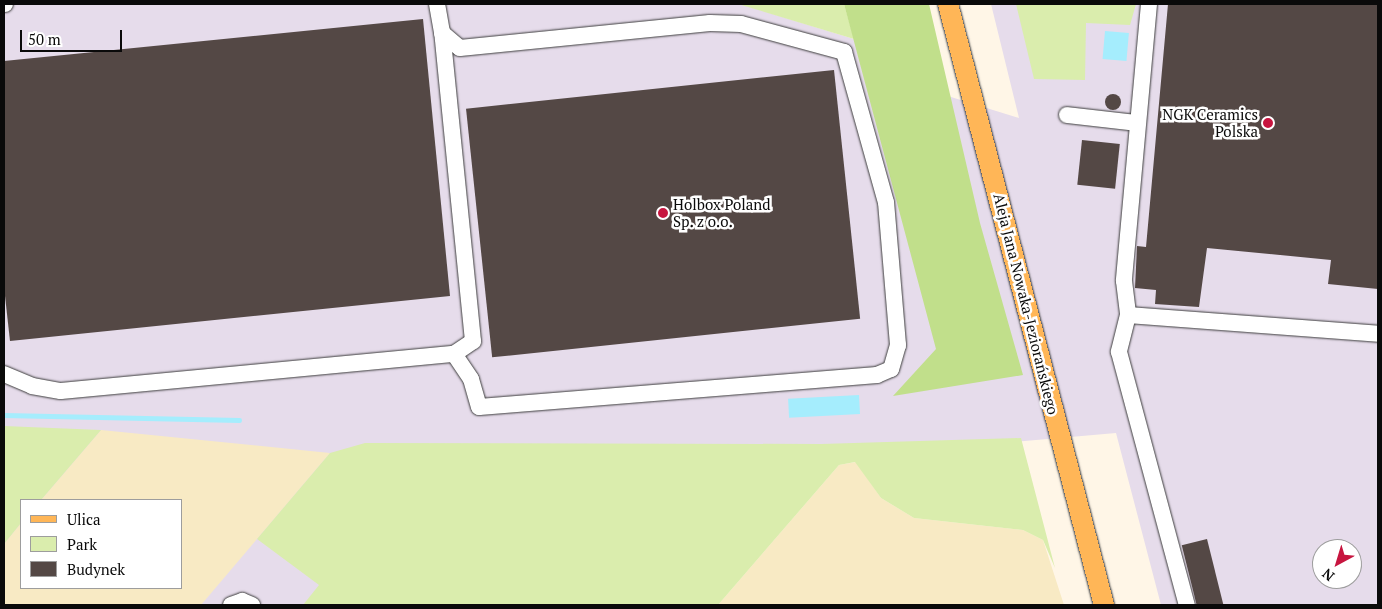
<!DOCTYPE html>
<meta charset="utf-8">
<style>
body{margin:0}
#map{position:relative;width:1382px;height:609px;overflow:hidden;background:#fff6e7;font-family:"PT Serif",serif}
div>[style]{position:absolute}
.industrial>*{inset:0;background:#e6dceb}
.farmland>*{inset:0;background:#f8eac4}
.green>*{inset:0;background:#daedad}
.forest>*{inset:0;background:#c1df8b}
.water>*{inset:0;background:#a5edfd;transform-origin:0 0}
.stream>*{height:4.5px;margin:-2.25px;padding:0 2.25px;transform-origin:2.25px;border-radius:2.25px;background:#a5edfd}
.building>*{inset:0;background:#544845;transform-origin:0 0}
.round{border-radius:50%}
.roads{filter:drop-shadow(0 0 1px #3d3d3d) drop-shadow(0 0 1px #3d3d3d)}
.minor>*{height:16px;margin:-8px;padding:0 8px;transform-origin:8px;border-radius:8px;background:#fff}
.major>*{height:20px;margin:-10px;padding:0 10px;transform-origin:10px;border-radius:10px;background:#ffb657}
.dots>*{width:14px;height:14px;translate:-50% -50%;box-sizing:border-box;border:2px solid #fff;border-radius:50%}
span{translate:-50% -50%;white-space:nowrap;text-align:center;line-height:1.15;-webkit-text-stroke:5px #fff;paint-order:stroke}
.poi-label{font-size:15px;color:#0a0a0a}
.right{translate:-100% -50%;text-align:right}
.left{translate:0 -50%;text-align:left}
.street-label{font-size:15px;color:#0a0a0a}
.frame{position:absolute;inset:0;border:5px solid #0a0a0a;pointer-events:none}
.legend{position:absolute;left:20px;top:499px;width:162px;height:90px;box-sizing:border-box;background:#fff;border:1px solid #9d9d9d;margin:0;padding:6px 9px;list-style:none;font-size:15px;color:#0a0a0a}
.legend li{display:flex;align-items:center;gap:10px;height:25px}
.legend b{width:25px;border:1px solid #9d9d9d}
.north{position:absolute;left:1312px;top:539px;width:50px;height:50px;box-sizing:border-box;background:#fff;border:1px solid #9d9d9d;border-radius:50%;rotate:219deg;font-size:14px;font-weight:700;line-height:20px;text-align:center;color:#0a0a0a}
.north::after{content:'';display:block;margin:auto;width:18px;height:22px;background:#c7153f;clip-path:polygon(50% 0,100% 100%,50% 72%,0 100%)}
.scale{position:absolute;left:20px;top:30px;width:102px;height:22px;box-sizing:border-box;border:2px solid #0a0a0a;border-top:0;padding-left:6px;font-size:15px;line-height:18px;white-space:nowrap;color:#0a0a0a;-webkit-text-stroke:4px #fff;paint-order:stroke}
</style>
<div id="map">
<div class="industrial">
<div style="clip-path:polygon(evenodd,4px 4px,740px 4px,854px 39px,951px 97px,1019px 118px,991px 4px,1378px 4px,1378px 605px,1161px 605px,1116px 433px,832px 458px,707px 605px,4px 605px,4px 4px,21px 500px,181px 500px,181px 588px,21px 588px,21px 500px,4px 4px,1322px 549px,1352px 549px,1352px 579px,1322px 579px,1322px 549px)"></div>
</div>
<div class="farmland">
<div style="clip-path:polygon(101px 430px,330px 453px,201px 605px,4px 605px,4px 544px,21px 523px,21px 588px,181px 588px,181px 500px,41px 500px)"></div>
<div style="clip-path:polygon(856px 462px,881px 498px,914px 518px,1023px 530px,1043px 540px,1064px 605px,718px 605px,839px 465px)"></div>
</div>
<div class="green">
<div style="clip-path:polygon(738px 4px,844px 4px,854px 39px)"></div>
<div style="clip-path:polygon(1016px 4px,1136px 4px,1130px 25px,1086px 23px,1085px 80px,1034px 79px)"></div>
<div style="clip-path:polygon(4px 426px,101px 430px,41px 500px,21px 500px,21px 523px,4px 544px)"></div>
<div style="clip-path:polygon(1021px 438px,1055px 568px,1043px 540px,1023px 530px,914px 518px,881px 498px,855px 462px,839px 465px,718px 605px,303px 605px,319px 585px,257px 539px,330px 453px,365px 443px,821px 444px)"></div>
</div>
<div class="forest">
<div style="clip-path:polygon(844px 4px,929px 4px,980px 223px,1023px 375px,893px 396px,936px 349px)"></div>
</div>
<div class="water">
<div style="left:1105px;top:31px;width:24px;height:28px;rotate:5deg"></div>
<div style="left:859px;top:395px;width:19px;height:71px;rotate:87deg"></div>
</div>
<div class="stream">
<div style="left:4px;top:415px;width:235px;rotate:1.2deg"></div>
</div>
<div class="building">
<div style="clip-path:polygon(1168px 4px,1378px 4px,1378px 289px,1328px 284px,1331px 260px,1207px 248px,1199px 307px,1155px 304px,1156px 290px,1135px 288px,1137px 246px,1146px 247px)"></div>
<div style="clip-path:polygon(423px 19px,450px 296px,10px 341px,4px 287px,4px 61px)"></div>
<div style="left:834px;top:70px;width:250px;height:370px;rotate:84deg"></div>
<div class="round" style="left:1105px;top:94px;width:16px;height:16px"></div>
<div style="left:1082px;top:140px;width:38px;height:45px;rotate:6deg"></div>
<div style="left:1207px;top:539px;width:68px;height:26px;rotate:76deg"></div>
</div>
<div class="roads">
<div class="minor">
<div style="left:4px;top:4px;width:1px"></div>
<div style="left:437px;top:4px;width:29px;rotate:80deg"></div>
<div style="left:442px;top:33px;width:23px;rotate:40deg"></div>
<div style="left:460px;top:48px;width:251px;rotate:-5.7deg"></div>
<div style="left:710px;top:23px;width:31px;rotate:2deg"></div>
<div style="left:741px;top:24px;width:107px;rotate:15.2deg"></div>
<div style="left:844px;top:52px;width:156px;rotate:74.4deg"></div>
<div style="left:886px;top:202px;width:144px;rotate:85.2deg"></div>
<div style="left:898px;top:345px;width:25px;rotate:106deg"></div>
<div style="left:891px;top:369px;width:15px;rotate:157deg"></div>
<div style="left:877px;top:375px;width:399px;rotate:175.4deg"></div>
<div style="left:479px;top:407px;width:29px;rotate:-106deg"></div>
<div style="left:471px;top:379px;width:30px;rotate:-124deg"></div>
<div style="left:1149px;top:4px;width:278px;rotate:95.2deg"></div>
<div style="left:1124px;top:281px;width:34px;rotate:83deg"></div>
<div style="left:1128px;top:315px;width:251px;rotate:4.3deg"></div>
<div style="left:1067px;top:115px;width:70px;rotate:6.5deg"></div>
<div style="left:1128px;top:315px;width:38px;rotate:104deg"></div>
<div style="left:1119px;top:352px;width:262px;rotate:75deg"></div>
<div style="left:4px;top:374px;width:30px;rotate:23deg"></div>
<div style="left:32px;top:386px;width:29px;rotate:10deg"></div>
<div style="left:61px;top:391px;width:395px;rotate:-5.4deg"></div>
<div style="left:454px;top:354px;width:23px;rotate:-34deg"></div>
<div style="left:473px;top:341px;width:310px;rotate:-95.7deg"></div>
<div style="left:231px;top:605px;width:12px;rotate:-20deg"></div>
<div style="left:242px;top:601px;width:11px;rotate:22deg"></div>
</div>
<div class="major">
<div style="left:948px;top:4px;width:621px;rotate:75.45deg"></div>
</div>
</div>
<div class="dots">
<div style="left:1268px;top:123px;background:#c7153f"></div>
<div style="left:663px;top:213px;background:#c7153f"></div>
</div>
<div class="poi-label">
<span class="right" style="left:1258px;top:123px">NGK Ceramics<br>Polska</span>
<span class="left" style="left:673px;top:213px">Holbox Poland<br>Sp. z o.o.</span>
</div>
<div class="street-label">
<span style="left:1026px;top:304px;rotate:76deg">Aleja Jana Nowaka-Jeziorańskiego</span>
</div>
<div class="frame"></div>
<ul class="legend">
<li><b style="height:6px;background:#ffb657"></b>Ulica</li>
<li><b style="height:14px;background:#daedad"></b>Park</li>
<li><b style="height:14px;background:#544845"></b>Budynek</li>
</ul>
<div class="north">N</div>
<div class="scale">50 m</div>
</div>
